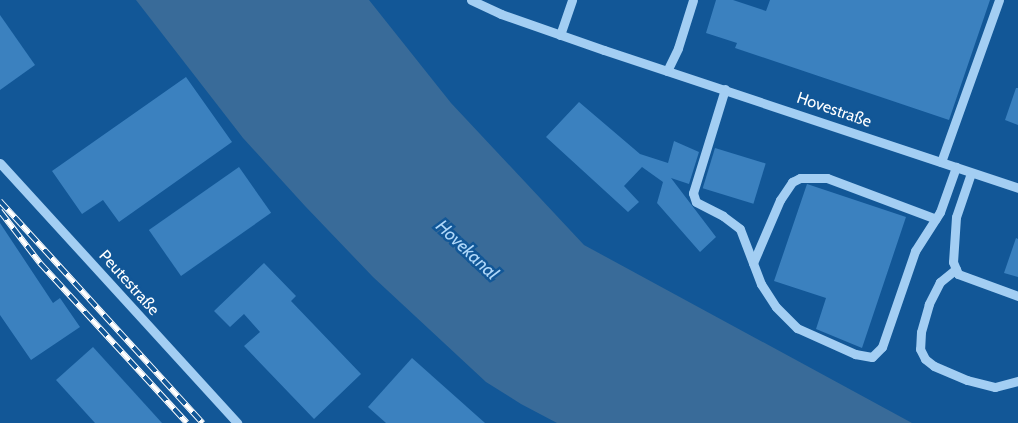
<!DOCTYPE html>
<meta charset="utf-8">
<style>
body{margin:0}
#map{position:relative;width:1018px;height:423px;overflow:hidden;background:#125797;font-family:Cabin,sans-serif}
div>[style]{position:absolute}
.water>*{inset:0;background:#396b99}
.building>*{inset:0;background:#3b81bf;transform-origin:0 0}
.minor>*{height:9px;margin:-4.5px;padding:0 4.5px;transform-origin:4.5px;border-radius:4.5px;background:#a3cef3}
.rail>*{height:5.5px;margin-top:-2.75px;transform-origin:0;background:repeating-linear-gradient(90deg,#125797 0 11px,#fff 0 22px);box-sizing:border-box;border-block:1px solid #fff}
span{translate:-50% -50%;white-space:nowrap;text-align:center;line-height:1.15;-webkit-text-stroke:5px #125797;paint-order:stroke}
.street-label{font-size:16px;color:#fff}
.water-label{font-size:18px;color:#b0d8fa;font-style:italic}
</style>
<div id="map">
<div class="water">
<div style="clip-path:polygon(136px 0,369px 0,451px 103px,584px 245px,912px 423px,557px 423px,521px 404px,486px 382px,373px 277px,305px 206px,243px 138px)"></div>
</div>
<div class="building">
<div style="clip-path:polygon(716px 0,733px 0,766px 11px,770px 0,990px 0,949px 120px,735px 48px,737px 43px,706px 33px)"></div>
<div style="clip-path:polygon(0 15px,35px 65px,0 90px)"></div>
<div style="clip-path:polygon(186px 77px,232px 142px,119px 222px,103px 200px,82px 214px,52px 171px)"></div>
<div style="clip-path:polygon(1016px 88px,1018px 88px,1018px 125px,1005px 120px)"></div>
<div style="clip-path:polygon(579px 102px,640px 154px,668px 163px,674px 141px,699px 152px,689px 184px,671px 178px,716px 237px,700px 252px,657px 203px,663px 182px,642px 167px,624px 186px,639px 202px,628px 212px,546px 137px)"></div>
<div style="left:715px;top:148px;width:53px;height:42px;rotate:17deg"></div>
<div style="left:239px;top:167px;width:56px;height:110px;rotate:55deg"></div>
<div style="clip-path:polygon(807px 184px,906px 217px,862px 348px,816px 329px,826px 298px,774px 281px)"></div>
<div style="clip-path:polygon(0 223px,53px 303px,60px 298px,80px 327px,31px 360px,0 315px)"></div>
<div style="clip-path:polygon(1016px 238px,1018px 239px,1018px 277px,1004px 273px)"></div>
<div style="clip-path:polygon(264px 263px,296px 296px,291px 301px,361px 374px,314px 419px,244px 346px,260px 332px,244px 314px,230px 327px,214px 311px)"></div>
<div style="clip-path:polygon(93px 347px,162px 423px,95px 423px,56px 380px)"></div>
<div style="clip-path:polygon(412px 358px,485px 423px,386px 423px,368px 407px)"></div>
</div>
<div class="minor">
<div style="left:471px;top:0;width:33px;rotate:25deg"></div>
<div style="left:501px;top:14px;width:109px;rotate:19.3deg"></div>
<div style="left:604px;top:50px;width:436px;rotate:18.4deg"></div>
<div style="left:560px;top:35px;width:37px;rotate:-71deg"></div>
<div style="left:667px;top:71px;width:25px;rotate:-64deg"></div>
<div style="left:678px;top:48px;width:50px;rotate:-72.6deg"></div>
<div style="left:725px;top:89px;width:109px;rotate:107.1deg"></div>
<div style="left:693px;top:193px;width:9px;rotate:72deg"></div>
<div style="left:696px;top:202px;width:30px;rotate:27deg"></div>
<div style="left:723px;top:216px;width:21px;rotate:37deg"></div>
<div style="left:740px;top:229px;width:59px;rotate:69.1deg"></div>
<div style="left:761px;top:284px;width:27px;rotate:57deg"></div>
<div style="left:776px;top:307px;width:30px;rotate:45deg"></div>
<div style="left:797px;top:328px;width:64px;rotate:24.1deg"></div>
<div style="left:855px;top:354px;width:17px;rotate:10deg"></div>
<div style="left:872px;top:357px;width:14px;rotate:-45deg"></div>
<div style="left:882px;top:347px;width:102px;rotate:-71deg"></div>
<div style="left:915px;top:251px;width:46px;rotate:-57.3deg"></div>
<div style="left:940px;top:212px;width:48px;rotate:-70.4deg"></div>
<div style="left:941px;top:162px;width:172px;rotate:-70.3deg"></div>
<div style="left:0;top:163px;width:352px;rotate:47.6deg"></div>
<div style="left:971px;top:173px;width:46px;rotate:108.8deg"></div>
<div style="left:956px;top:217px;width:45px;rotate:93.8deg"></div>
<div style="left:953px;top:262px;width:13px;rotate:67deg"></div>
<div style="left:958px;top:274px;width:64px;rotate:20.1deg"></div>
<div style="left:753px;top:263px;width:69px;rotate:-66.8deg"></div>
<div style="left:780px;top:200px;width:22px;rotate:-56deg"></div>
<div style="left:792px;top:182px;width:9px;rotate:-27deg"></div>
<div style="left:800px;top:178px;width:27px"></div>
<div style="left:827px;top:178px;width:116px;rotate:20.6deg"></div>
<div style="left:956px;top:269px;width:21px;rotate:141deg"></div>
<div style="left:940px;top:282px;width:25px;rotate:117deg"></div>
<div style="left:929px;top:304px;width:29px;rotate:106deg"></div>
<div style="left:921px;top:332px;width:17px;rotate:93deg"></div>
<div style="left:920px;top:349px;width:11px;rotate:63deg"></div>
<div style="left:925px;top:359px;width:11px;rotate:38deg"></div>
<div style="left:934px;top:366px;width:36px;rotate:23deg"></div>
<div style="left:967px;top:380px;width:29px;rotate:14deg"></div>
<div style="left:995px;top:387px;width:24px;rotate:-15deg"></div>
</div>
<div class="rail">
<div style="left:0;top:201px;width:301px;rotate:47.6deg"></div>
<div style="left:0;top:211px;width:66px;rotate:52.4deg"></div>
<div style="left:40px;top:263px;width:217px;rotate:47.4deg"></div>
</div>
<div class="street-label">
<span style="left:834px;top:110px;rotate:19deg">Hovestraße</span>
<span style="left:129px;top:283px;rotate:48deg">Peutestraße</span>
</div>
<div class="water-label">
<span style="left:467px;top:250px;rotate:43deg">Hovekanal</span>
</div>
</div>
